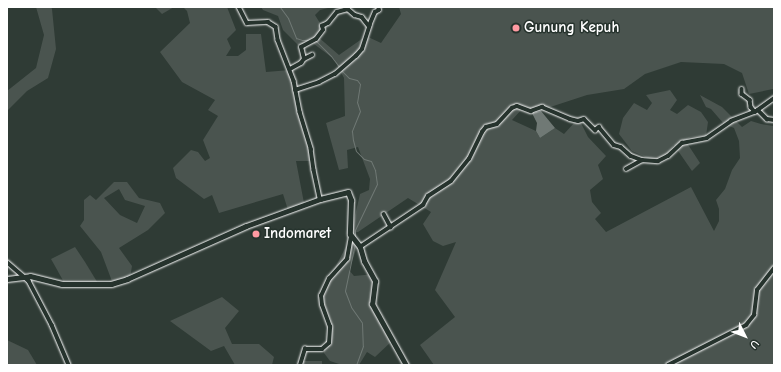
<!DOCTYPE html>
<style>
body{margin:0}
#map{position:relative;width:781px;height:372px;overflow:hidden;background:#2f3b35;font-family:"Comic Neue",sans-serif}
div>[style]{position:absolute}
.green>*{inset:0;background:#4a544f;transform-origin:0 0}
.water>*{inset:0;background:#707975}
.stream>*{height:1px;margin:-0.5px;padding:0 0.5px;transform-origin:0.5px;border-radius:0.5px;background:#707975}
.roads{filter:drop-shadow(0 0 1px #fff) drop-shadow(0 0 1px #fff)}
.minor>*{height:3.5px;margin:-1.75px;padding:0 1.75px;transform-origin:1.75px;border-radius:1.75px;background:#26332d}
.secondary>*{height:5px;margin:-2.5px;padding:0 2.5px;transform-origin:2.5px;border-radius:2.5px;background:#26332d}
.dots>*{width:11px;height:11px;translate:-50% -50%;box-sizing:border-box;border:2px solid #26332d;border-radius:50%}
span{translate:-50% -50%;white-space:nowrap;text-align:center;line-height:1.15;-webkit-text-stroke:3px #26332d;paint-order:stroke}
.poi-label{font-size:15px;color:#fff;font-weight:700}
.left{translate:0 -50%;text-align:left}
.frame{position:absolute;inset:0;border:8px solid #fff;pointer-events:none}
.north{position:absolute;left:725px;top:316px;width:40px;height:40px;-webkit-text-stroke:3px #26332d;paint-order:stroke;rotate:132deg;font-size:11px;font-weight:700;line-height:16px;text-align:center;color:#fff}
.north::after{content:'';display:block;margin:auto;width:14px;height:18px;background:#fff;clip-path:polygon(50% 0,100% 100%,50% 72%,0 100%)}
</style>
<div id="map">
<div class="green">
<div style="clip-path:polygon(36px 7px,51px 7px,52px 9px,56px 49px,48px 78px,27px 91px,7px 111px,7px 91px,36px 68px,44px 35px)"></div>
<div style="clip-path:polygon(155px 7px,174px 7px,162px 14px)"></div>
<div style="clip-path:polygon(183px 7px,227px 7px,236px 30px,227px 39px,231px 48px,226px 56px,238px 56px,246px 50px,246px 34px,261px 34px,266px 72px,290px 70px,299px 118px,309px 144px,310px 161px,296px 161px,304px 203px,288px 210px,283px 194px,219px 213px,212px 195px,204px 199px,176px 178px,173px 168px,191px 150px,198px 152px,205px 161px,210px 158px,203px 140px,218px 116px,208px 110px,215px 100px,182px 82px,160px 52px,190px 23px,187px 11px)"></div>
<div style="clip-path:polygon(261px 7px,332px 7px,320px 10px,315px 15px,323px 28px,317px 36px,339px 55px,366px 36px,381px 43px,401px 14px,399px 7px,774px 7px,773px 89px,749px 94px,742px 73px,724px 64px,681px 62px,645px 74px,624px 89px,587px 95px,532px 113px,522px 109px,512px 120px,536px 131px,540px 138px,555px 128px,564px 134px,574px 123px,581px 123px,588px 137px,606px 156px,598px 165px,603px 179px,590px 190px,592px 202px,601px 213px,595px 219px,606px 232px,691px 187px,714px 231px,719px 221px,719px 209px,716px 200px,725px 189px,732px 170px,740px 158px,739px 141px,734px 128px,724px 124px,711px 109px,706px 107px,700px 95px,722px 107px,742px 127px,751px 121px,761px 124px,774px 126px,774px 365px,434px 365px,420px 345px,455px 317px,435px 290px,456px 242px,443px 246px,433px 241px,423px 224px,431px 212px,408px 198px,358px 232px,351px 233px,360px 194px,369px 190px,370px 179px,358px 147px,347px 150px,348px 168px,339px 170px,326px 123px,345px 116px,344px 78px,334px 59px,310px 41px,299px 46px,283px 30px,278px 16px,263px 10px)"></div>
<div style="clip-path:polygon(670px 90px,677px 100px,670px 110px,677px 114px,688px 105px,701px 112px,708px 122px,706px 136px,691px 137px,685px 140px,700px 163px,692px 171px,674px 145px,666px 156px,650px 159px,632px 151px,619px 134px,623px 118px,634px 103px,647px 110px,652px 103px,646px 95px)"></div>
<div style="clip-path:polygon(evenodd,114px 182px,127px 182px,139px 198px,160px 203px,165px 213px,148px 230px,119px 248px,132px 266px,130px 278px,113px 284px,101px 252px,80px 226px,84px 220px,84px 200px,90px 195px,96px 200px,114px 182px,119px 189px,125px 200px,145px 206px,137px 223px,120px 215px,104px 198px,119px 189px)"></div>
<div style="clip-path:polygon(350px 239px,358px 244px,349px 270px,354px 276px,375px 274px,376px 286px,370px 303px,392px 341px,375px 357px,367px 352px,359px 365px,342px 365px,330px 361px,324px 353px,325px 343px,333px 327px,322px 298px,328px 281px)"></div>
<div style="clip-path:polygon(75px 247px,85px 262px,99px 285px,65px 284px,51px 259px)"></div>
<div style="clip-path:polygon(222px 297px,239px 311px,225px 328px,232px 344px,259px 344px,274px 357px,272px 365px,235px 365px,224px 346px,211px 351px,170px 321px)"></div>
<div style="clip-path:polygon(7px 340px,28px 350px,37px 365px,7px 365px)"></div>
<div style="left:302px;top:361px;width:20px;height:4px"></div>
</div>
<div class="water">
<div style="clip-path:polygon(541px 111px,555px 128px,540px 138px,536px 131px,537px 123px,532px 113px)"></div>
</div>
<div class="stream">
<div style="left:280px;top:7px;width:14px;rotate:54deg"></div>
<div style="left:288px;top:18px;width:22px;rotate:68deg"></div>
<div style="left:296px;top:38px;width:6px;rotate:18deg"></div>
<div style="left:302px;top:40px;width:11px"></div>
<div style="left:316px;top:41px;width:21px;rotate:45deg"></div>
<div style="left:331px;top:56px;width:15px;rotate:53deg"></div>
<div style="left:342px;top:71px;width:10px;rotate:45deg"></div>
<div style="left:349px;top:78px;width:8px;rotate:14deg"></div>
<div style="left:357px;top:80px;width:5px;rotate:53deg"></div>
<div style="left:360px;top:84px;width:18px;rotate:99deg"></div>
<div style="left:357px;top:102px;width:9px;rotate:72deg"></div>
<div style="left:360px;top:111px;width:22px;rotate:112deg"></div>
<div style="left:352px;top:131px;width:9px;rotate:84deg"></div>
<div style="left:353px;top:140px;width:11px;rotate:75deg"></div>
<div style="left:356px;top:151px;width:11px;rotate:45deg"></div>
<div style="left:364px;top:159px;width:7px;rotate:16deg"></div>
<div style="left:371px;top:161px;width:10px;rotate:66deg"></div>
<div style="left:375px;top:170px;width:14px;rotate:82deg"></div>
<div style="left:377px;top:184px;width:51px;rotate:115.6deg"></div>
<div style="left:355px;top:230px;width:6px;rotate:90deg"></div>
<div style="left:355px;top:243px;width:49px;rotate:101.8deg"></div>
<div style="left:345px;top:291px;width:17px;rotate:69deg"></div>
<div style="left:351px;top:307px;width:19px;rotate:55deg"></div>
<div style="left:362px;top:323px;width:23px;rotate:88deg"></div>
<div style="left:363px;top:346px;width:20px;rotate:110deg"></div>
</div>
<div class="roads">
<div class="minor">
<div style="left:239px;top:7px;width:18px;rotate:63deg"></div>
<div style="left:247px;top:23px;width:21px;rotate:-3deg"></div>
<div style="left:268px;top:22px;width:9px;rotate:32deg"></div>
<div style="left:276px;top:27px;width:13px;rotate:81deg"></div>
<div style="left:278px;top:40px;width:44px;rotate:68.7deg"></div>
<div style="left:294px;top:81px;width:32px;rotate:79deg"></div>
<div style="left:300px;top:112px;width:39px;rotate:73deg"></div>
<div style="left:311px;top:149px;width:21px;rotate:82deg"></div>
<div style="left:314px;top:170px;width:30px;rotate:78deg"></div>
<div style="left:304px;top:59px;width:12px;rotate:-104deg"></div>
<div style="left:301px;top:47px;width:17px;rotate:-28deg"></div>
<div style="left:316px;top:39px;width:11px;rotate:-52deg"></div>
<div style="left:323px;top:30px;width:4px;rotate:-104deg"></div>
<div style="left:322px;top:26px;width:7px;rotate:-27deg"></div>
<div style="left:328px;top:23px;width:14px;rotate:-51deg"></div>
<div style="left:337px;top:12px;width:11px;rotate:-15deg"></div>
<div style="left:348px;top:9px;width:9px;rotate:41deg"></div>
<div style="left:355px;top:15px;width:7px;rotate:16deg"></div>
<div style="left:362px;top:17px;width:11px;rotate:52deg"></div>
<div style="left:369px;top:26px;width:15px;rotate:-67deg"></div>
<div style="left:375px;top:12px;width:4px;rotate:-27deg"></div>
<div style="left:379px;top:10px;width:3px;rotate:-108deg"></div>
<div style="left:290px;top:69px;width:13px;rotate:-29deg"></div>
<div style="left:301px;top:63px;width:5px;rotate:-53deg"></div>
<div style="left:304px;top:59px;width:9px;rotate:-27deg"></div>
<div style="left:742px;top:89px;width:5px;rotate:90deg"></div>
<div style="left:742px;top:94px;width:10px;rotate:37deg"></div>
<div style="left:750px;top:100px;width:7px;rotate:82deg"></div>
<div style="left:751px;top:107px;width:6px;rotate:51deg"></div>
<div style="left:295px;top:90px;width:25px;rotate:-18deg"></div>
<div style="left:319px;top:82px;width:18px;rotate:-27deg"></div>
<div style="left:335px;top:74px;width:28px;rotate:-41deg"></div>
<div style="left:356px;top:56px;width:9px;rotate:-49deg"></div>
<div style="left:362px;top:49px;width:25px;rotate:-72deg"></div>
<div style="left:758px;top:110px;width:13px;rotate:45deg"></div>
<div style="left:767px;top:119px;width:7px;rotate:8deg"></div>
<div style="left:626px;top:169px;width:18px;rotate:-29deg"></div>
<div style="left:384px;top:214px;width:15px;rotate:62deg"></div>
<div style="left:360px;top:247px;width:76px;rotate:-33.7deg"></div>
<div style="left:423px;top:205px;width:10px;rotate:-61deg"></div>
<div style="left:428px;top:196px;width:27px;rotate:-33deg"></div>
<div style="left:451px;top:181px;width:28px;rotate:-51deg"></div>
<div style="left:469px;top:159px;width:30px;rotate:-64deg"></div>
<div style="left:482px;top:132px;width:6px;rotate:-51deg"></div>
<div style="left:486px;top:127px;width:11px;rotate:-15deg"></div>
<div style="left:497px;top:124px;width:22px;rotate:-47deg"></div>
<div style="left:512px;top:108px;width:5px;rotate:-22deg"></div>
<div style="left:517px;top:106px;width:15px;rotate:20deg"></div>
<div style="left:531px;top:111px;width:12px;rotate:-20deg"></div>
<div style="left:542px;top:107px;width:30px;rotate:23deg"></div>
<div style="left:570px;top:119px;width:8px;rotate:14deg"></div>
<div style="left:578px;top:121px;width:6px;rotate:-18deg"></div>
<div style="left:584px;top:119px;width:16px;rotate:45deg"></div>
<div style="left:595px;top:130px;width:5px;rotate:-37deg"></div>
<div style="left:599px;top:127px;width:23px;rotate:50deg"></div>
<div style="left:614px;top:145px;width:7px;rotate:16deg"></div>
<div style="left:621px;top:147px;width:13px;rotate:42deg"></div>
<div style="left:631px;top:156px;width:12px;rotate:20deg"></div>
<div style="left:642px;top:160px;width:16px;rotate:4deg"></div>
<div style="left:658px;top:161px;width:11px;rotate:-27deg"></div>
<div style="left:668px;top:156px;width:19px;rotate:-43deg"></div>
<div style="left:682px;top:143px;width:25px;rotate:-11deg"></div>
<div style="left:707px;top:138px;width:29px;rotate:-35deg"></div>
<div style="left:731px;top:121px;width:26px;rotate:-21deg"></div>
<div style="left:755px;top:112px;width:24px;rotate:-36deg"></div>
<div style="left:7px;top:262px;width:29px;rotate:41deg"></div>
<div style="left:29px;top:281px;width:50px;rotate:62.4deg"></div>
<div style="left:52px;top:325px;width:43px;rotate:67deg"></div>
<div style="left:300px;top:365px;width:17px;rotate:-73deg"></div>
<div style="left:305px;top:349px;width:17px"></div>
<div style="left:322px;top:349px;width:9px;rotate:-41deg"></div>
<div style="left:329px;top:343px;width:16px;rotate:-86deg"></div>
<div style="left:330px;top:327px;width:23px;rotate:-110deg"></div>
<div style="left:322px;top:305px;width:9px;rotate:-96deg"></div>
<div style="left:321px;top:296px;width:19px;rotate:-65deg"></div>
<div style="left:329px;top:279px;width:27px;rotate:-48deg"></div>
<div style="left:347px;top:259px;width:22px;rotate:-80deg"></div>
<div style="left:668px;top:365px;width:88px;rotate:-27.1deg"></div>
<div style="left:746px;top:325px;width:13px;rotate:-51deg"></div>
<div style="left:754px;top:315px;width:25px;rotate:-83deg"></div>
<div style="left:757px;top:290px;width:28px;rotate:-52deg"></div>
</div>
<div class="secondary">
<div style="left:7px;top:279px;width:23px;rotate:-7deg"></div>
<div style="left:30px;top:276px;width:33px;rotate:14deg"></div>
<div style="left:62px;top:284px;width:49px"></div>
<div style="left:111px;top:284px;width:17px;rotate:-17deg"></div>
<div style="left:127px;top:279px;width:130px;rotate:-24deg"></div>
<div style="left:246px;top:226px;width:79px;rotate:-20deg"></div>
<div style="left:320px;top:199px;width:29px;rotate:-14deg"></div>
<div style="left:348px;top:192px;width:9px;rotate:69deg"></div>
<div style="left:351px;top:200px;width:34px;rotate:92deg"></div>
<div style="left:350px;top:234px;width:16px;rotate:52deg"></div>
<div style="left:360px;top:247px;width:15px;rotate:74deg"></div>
<div style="left:364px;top:261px;width:23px;rotate:61deg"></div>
<div style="left:375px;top:281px;width:23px;rotate:97deg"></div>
<div style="left:372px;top:304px;width:70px;rotate:60.9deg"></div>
</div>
</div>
<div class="dots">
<div style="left:516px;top:28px;background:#ff9aa2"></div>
<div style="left:256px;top:234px;background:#ff9aa2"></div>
</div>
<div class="poi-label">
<span class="left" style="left:524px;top:28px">Gunung Kepuh</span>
<span class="left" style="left:264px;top:234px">Indomaret</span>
</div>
<div class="frame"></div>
<div class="north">U</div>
</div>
